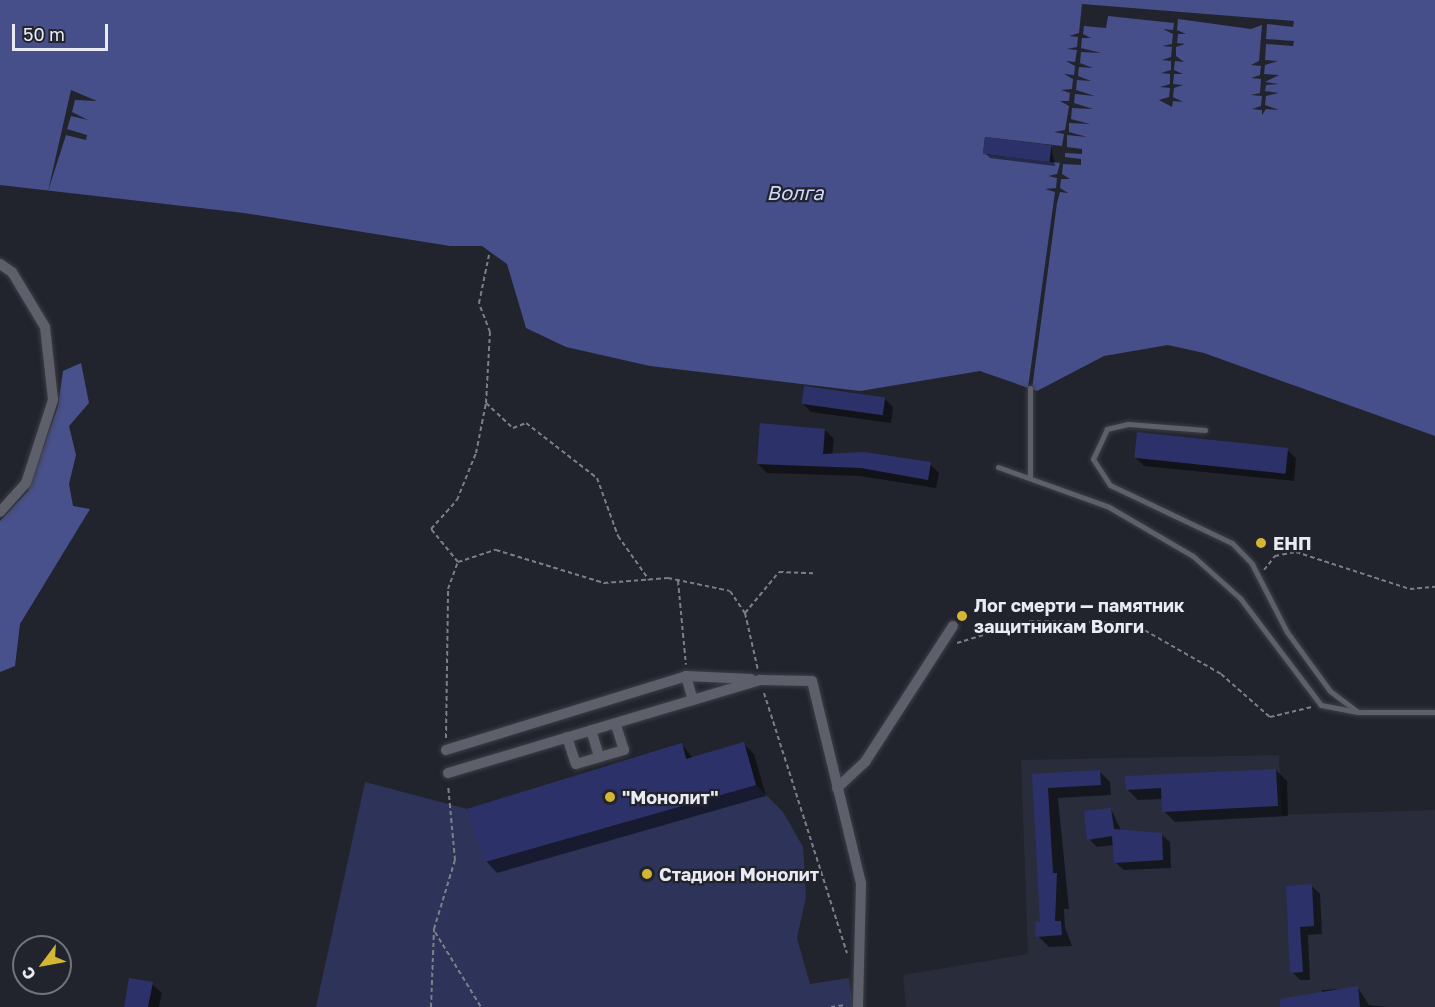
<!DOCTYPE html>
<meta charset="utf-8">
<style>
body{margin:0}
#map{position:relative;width:1435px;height:1007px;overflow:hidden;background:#22242d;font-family:"Golos Text",sans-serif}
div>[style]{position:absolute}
.built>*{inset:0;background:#292c3b}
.green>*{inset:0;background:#2e3459}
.forest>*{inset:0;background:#48518b}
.water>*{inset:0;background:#464f89}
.pier>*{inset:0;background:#22242d}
.shadow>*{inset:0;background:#0007}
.building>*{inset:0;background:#2c3269;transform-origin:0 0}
.path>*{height:2px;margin-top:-1px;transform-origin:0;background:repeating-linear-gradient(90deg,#7d7f87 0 4.5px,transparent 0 7.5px)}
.roads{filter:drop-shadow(0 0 2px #3c3e46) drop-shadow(0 0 2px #3c3e46)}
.service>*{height:5px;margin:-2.5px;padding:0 2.5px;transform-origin:2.5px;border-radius:2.5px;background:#5d5f6a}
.minor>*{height:10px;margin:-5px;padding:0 5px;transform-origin:5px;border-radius:5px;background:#5d5f6a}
.dots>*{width:16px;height:16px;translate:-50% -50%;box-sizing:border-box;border:3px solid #22242d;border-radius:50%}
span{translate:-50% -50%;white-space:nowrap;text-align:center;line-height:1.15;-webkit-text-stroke:4.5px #22242d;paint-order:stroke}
.poi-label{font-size:18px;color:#eaebf2;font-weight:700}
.left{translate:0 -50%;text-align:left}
.water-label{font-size:20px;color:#d0d8fc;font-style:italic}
.north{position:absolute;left:12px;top:935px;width:60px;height:60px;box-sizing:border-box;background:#22242d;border:2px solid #72747c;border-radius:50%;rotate:238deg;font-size:16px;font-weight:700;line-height:24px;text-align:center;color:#eaebf2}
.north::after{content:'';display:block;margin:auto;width:21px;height:27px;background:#d4b635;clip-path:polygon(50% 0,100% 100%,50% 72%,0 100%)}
.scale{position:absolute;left:12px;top:24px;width:96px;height:27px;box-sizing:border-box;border:3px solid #eaebf2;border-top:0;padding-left:8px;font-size:18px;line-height:21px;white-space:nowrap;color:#eaebf2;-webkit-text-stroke:4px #22242d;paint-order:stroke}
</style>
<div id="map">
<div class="built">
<div style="clip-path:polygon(1279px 755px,1282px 815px,1435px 810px,1435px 1007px,906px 1007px,903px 975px,1028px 954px,1021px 760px)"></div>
</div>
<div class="green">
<div style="clip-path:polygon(744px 742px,756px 785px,783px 812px,803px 847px,806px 897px,797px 938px,810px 984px,849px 978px,853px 1007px,316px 1007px,365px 782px,467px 809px,682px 743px,687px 759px)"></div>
</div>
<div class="forest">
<div style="clip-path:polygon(81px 363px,89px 403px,69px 426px,76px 455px,69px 484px,73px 506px,90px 509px,20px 624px,15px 666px,0 672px,0 521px,28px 491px,58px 406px,63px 371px)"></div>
</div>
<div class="water">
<div style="clip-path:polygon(0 0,1435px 0,1435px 436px,1204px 353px,1168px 345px,1104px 356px,1037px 391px,980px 371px,860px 391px,650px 366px,566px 347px,526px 328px,507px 264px,482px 246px,450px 246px,244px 213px,0 185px)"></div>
</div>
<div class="pier">
<div style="clip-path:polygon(1082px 4px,1294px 21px,1293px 27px,1267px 24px,1266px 39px,1294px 41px,1293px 46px,1266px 44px,1265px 60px,1278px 61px,1265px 65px,1264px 74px,1279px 75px,1265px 82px,1279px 84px,1266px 85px,1265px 91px,1279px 93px,1266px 96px,1265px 105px,1279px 110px,1266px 109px,1262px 115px,1262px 110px,1252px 109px,1261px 106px,1262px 96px,1251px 95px,1260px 93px,1261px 79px,1251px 78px,1260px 75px,1261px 66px,1251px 65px,1259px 61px,1262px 25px,1251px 29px,1178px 19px,1177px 30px,1186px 34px,1178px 34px,1177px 43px,1185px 44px,1176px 47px,1176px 56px,1184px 62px,1175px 61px,1174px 70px,1183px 74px,1174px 74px,1173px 84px,1183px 85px,1174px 88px,1173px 97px,1183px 102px,1173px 101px,1172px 107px,1159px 100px,1169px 97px,1170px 88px,1160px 87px,1170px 84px,1170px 74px,1161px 73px,1171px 70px,1171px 61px,1162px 60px,1171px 57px,1172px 47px,1162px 46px,1172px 44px,1173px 34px,1163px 29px,1173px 30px,1174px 23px,1108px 16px,1106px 28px,1084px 26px,1083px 34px,1091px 38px,1082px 38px,1081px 48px,1101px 53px,1081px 52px,1080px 63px,1093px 68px,1079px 67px,1078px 76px,1091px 81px,1077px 80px,1076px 90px,1095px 96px,1075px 94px,1074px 103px,1093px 109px,1072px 108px,1071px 119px,1090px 124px,1069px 123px,1069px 132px,1087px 137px,1067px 135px,1067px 147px,1082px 149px,1082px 154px,1065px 153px,1065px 157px,1081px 159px,1081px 165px,1063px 164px,1062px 174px,1070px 179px,1061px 179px,1060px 188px,1068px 193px,1060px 192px,1057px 203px,1032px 389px,1028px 388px,1055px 192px,1045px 189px,1056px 188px,1057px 178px,1048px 176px,1057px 174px,1060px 163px,983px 154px,985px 137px,1062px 146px,1064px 134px,1054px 132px,1065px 130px,1069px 106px,1060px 101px,1069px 101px,1070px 93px,1061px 90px,1072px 89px,1073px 79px,1064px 74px,1074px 75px,1075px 66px,1066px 61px,1075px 62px,1077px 50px,1067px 49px,1077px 47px,1078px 37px,1069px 36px,1079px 33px)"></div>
<div style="clip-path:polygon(71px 90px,97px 101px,75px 100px,72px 112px,88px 120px,71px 116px,67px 129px,87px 135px,86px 140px,66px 135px,48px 191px)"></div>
</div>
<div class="shadow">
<div style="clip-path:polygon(1051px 146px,1055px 166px,990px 158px,985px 153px)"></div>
<div style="clip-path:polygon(885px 399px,893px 407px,891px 423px,811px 412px,803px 404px)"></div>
<div style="clip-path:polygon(825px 430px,834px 439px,832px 455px,930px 464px,939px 473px,936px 488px,860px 476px,767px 473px,758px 464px)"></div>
<div style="clip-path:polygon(1287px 450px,1296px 458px,1294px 481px,1144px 466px,1136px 458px)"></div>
<div style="clip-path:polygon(743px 743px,754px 754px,766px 796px,497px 873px,486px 861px,682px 745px,693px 758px)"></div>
<div style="clip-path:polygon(1276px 770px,1287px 781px,1288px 816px,1175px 822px,1164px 811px,1163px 799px,1138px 800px,1127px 789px)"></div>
<div style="clip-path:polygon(1099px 771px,1110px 782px,1111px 795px,1058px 798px,1069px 909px,1064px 909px,1065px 927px,1072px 946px,1049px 947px,1038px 936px,1042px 923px,1034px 775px)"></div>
<div style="clip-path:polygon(1111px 809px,1121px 830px,1161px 834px,1170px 842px,1171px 868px,1124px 870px,1115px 862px,1114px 845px,1097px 847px,1089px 839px)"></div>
<div style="clip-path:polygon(1312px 886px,1320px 894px,1322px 934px,1308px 935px,1310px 980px,1300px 980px,1292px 972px,1287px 887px)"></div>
<div style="clip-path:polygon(152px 984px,162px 993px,159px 1007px,125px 1007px)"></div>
<div style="clip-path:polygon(1358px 988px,1369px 1005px,1387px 1007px,1289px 1007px,1322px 998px,1322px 990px)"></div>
</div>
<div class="building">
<div style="left:985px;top:137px;width:67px;height:17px;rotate:7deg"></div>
<div style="left:804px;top:386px;width:82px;height:18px;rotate:8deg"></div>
<div style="clip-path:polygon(760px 423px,825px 429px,823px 454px,864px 452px,931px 462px,928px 480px,861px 468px,757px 464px)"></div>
<div style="left:1137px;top:432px;width:152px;height:26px;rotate:6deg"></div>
<div style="clip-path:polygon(744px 742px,756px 785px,485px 862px,467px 809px,682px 743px,686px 759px)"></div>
<div style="clip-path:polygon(1276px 769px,1278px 806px,1162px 812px,1161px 788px,1126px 790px,1125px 776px)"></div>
<div style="clip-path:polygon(1100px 770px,1101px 785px,1048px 788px,1053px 873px,1057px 873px,1055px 921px,1061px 921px,1062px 935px,1036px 937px,1035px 922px,1040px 922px,1032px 774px)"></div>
<div style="clip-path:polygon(1111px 808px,1114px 829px,1162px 833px,1163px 860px,1114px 863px,1112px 836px,1087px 840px,1084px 811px)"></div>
<div style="clip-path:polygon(1312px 884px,1314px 926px,1300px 927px,1303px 972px,1290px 973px,1286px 886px)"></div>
<div style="clip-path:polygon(129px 978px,153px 982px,148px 1007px,124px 1007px)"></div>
<div style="clip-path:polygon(1358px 986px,1360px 1007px,1280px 1007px,1280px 999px)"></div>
</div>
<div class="path">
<div style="left:486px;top:403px;width:71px;rotate:-86.8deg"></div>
<div style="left:490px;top:332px;width:31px;rotate:-111deg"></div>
<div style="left:479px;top:303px;width:49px;rotate:-78.2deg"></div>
<div style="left:458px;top:562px;width:43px;rotate:-129.3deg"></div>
<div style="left:431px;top:529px;width:39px;rotate:-48deg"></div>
<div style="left:457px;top:500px;width:51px;rotate:-68deg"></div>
<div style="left:476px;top:453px;width:51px;rotate:-78.7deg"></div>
<div style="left:486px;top:403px;width:37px;rotate:43deg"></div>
<div style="left:513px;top:428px;width:14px;rotate:-21deg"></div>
<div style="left:526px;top:423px;width:90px;rotate:37.8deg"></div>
<div style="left:597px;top:478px;width:62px;rotate:70.1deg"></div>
<div style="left:618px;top:536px;width:54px;rotate:54.8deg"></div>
<div style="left:1264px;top:570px;width:18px;rotate:-52deg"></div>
<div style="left:1275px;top:556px;width:21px;rotate:-11deg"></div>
<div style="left:1296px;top:552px;width:120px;rotate:18deg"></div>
<div style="left:1410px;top:589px;width:25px;rotate:-5deg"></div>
<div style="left:678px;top:581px;width:84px;rotate:84.6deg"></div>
<div style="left:745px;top:613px;width:53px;rotate:-50.3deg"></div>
<div style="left:779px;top:572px;width:34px;rotate:2deg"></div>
<div style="left:957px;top:643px;width:75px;rotate:-17deg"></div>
<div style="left:1029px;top:621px;width:103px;rotate:1.1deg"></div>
<div style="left:1132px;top:623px;width:103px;rotate:29.8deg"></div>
<div style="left:1221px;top:674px;width:65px;rotate:41.3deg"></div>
<div style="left:1270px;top:717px;width:43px;rotate:-13.4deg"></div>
<div style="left:764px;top:693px;width:273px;rotate:72.3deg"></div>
<div style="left:446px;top:738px;width:149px;rotate:-89.2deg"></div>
<div style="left:448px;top:589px;width:29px;rotate:-70deg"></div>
<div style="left:458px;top:562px;width:40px;rotate:-18deg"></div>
<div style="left:496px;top:550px;width:113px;rotate:17deg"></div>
<div style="left:604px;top:583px;width:64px;rotate:-4.5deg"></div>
<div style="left:668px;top:578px;width:63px;rotate:11.8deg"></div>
<div style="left:730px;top:591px;width:27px;rotate:56deg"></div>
<div style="left:745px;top:613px;width:58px;rotate:77.2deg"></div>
<div style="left:435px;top:932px;width:88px;rotate:58.5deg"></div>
<div style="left:431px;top:1007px;width:78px;rotate:-87.8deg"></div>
<div style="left:434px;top:929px;width:72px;rotate:-73.1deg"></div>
<div style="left:455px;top:860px;width:75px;rotate:-95.3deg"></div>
<div style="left:831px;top:1007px;width:15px;rotate:-8deg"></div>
</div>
<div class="roads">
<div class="service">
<div style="left:1030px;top:388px;width:90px;rotate:90deg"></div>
<div style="left:1205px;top:430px;width:77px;rotate:-175.5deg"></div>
<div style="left:1128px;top:424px;width:22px;rotate:167deg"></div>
<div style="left:1107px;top:429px;width:33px;rotate:115deg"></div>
<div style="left:1093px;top:459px;width:31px;rotate:57deg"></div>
<div style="left:1110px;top:485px;width:135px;rotate:25.4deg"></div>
<div style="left:1232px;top:543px;width:29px;rotate:46deg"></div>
<div style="left:1252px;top:564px;width:76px;rotate:62.8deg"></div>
<div style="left:1287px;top:632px;width:73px;rotate:53.9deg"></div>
<div style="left:1330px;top:691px;width:35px;rotate:37deg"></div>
<div style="left:1358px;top:712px;width:77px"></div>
<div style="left:998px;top:467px;width:118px;rotate:19.8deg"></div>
<div style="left:1109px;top:507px;width:97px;rotate:30.3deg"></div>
<div style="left:1193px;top:556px;width:63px;rotate:41.8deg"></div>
<div style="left:1240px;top:598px;width:134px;rotate:52.9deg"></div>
<div style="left:1321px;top:705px;width:37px;rotate:11deg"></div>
</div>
<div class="minor">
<div style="left:0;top:264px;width:14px;rotate:34deg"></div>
<div style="left:12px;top:272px;width:64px;rotate:59deg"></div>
<div style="left:45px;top:327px;width:73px;rotate:83.7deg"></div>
<div style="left:53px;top:400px;width:87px;rotate:108deg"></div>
<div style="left:26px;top:483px;width:39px;rotate:132deg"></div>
<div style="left:686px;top:676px;width:25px;rotate:74deg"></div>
<div style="left:591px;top:730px;width:28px;rotate:73deg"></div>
<div style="left:567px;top:737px;width:28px;rotate:72deg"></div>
<div style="left:576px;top:764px;width:50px;rotate:-16.3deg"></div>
<div style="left:624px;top:750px;width:28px;rotate:-108deg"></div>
<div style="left:446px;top:750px;width:251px;rotate:-17.1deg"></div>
<div style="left:686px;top:676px;width:65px;rotate:2.6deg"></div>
<div style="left:448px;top:773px;width:326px;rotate:-16.6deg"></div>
<div style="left:760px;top:680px;width:52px;rotate:1.1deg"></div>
<div style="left:812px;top:681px;width:208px;rotate:76.4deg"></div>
<div style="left:861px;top:883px;width:124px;rotate:91.4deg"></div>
<div style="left:837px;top:788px;width:38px;rotate:-43deg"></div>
<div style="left:865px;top:762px;width:162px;rotate:-57.1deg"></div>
</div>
</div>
<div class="dots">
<div style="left:1261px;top:543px;background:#d4b635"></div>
<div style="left:962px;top:616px;background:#d4b635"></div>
<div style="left:610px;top:797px;background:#d4b635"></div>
<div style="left:647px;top:874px;background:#d4b635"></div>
</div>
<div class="poi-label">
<span class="left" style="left:1273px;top:543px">ЕНП</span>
<span class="left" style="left:974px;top:616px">Лог смерти — памятник<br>защитникам Волги</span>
<span class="left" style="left:622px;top:797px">"Монолит"</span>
<span class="left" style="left:659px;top:874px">Стадион Монолит</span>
</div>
<div class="water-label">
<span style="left:795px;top:192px">Волга</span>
</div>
<div class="north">С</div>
<div class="scale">50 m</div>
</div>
